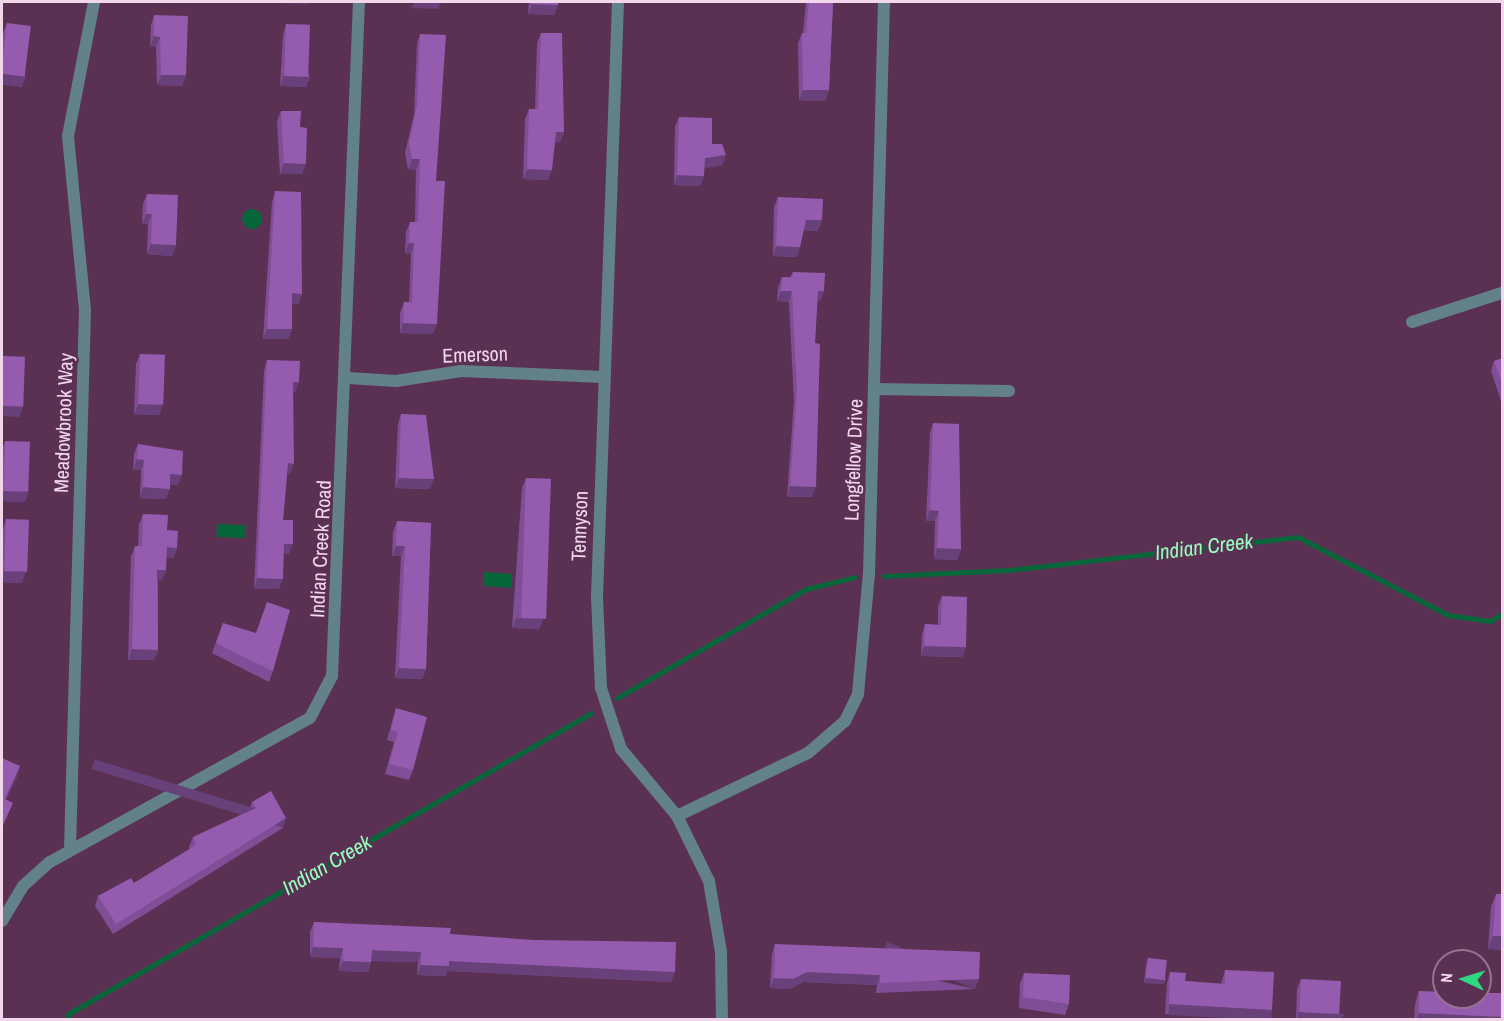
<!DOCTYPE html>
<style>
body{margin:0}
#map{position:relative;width:1504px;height:1021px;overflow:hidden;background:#5b3153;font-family:"Archivo Narrow",sans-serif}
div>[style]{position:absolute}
.water>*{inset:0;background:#07673a;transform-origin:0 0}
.round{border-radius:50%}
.stream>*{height:5px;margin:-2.5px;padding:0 2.5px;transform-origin:2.5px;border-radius:2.5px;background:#07673a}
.minor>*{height:12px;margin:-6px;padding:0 6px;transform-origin:6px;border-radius:6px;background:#638188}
.wall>*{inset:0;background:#804e96}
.shaded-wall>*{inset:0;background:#68407a;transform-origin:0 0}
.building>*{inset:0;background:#955bae;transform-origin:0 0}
span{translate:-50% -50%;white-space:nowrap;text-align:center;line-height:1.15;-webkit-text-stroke:5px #5b3153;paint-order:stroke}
.street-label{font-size:20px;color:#f2d7eb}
.water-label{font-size:21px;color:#96febc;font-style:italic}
.frame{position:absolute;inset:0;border:3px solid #f2d7eb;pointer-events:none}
.north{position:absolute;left:1432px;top:949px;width:60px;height:60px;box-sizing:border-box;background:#5b3153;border:2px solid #977390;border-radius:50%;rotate:274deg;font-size:16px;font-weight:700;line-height:24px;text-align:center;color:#f2d7eb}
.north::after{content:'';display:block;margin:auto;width:21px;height:27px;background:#31d882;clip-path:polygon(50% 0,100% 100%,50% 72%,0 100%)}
</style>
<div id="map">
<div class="water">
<div class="round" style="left:242px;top:209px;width:20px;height:20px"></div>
<div style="left:217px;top:524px;width:28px;height:13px;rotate:2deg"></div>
<div style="left:484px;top:572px;width:28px;height:14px;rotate:4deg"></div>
</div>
<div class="stream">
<div style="left:884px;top:576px;width:124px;rotate:-2.8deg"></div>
<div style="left:1008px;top:570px;width:292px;rotate:-6.5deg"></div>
<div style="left:1298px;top:537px;width:169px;rotate:27.5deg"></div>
<div style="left:1448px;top:615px;width:42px;rotate:8.1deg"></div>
<div style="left:1490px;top:621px;width:14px;rotate:-30deg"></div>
<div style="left:617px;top:698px;width:218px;rotate:-30deg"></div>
<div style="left:806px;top:589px;width:50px;rotate:-13.8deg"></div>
<div style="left:67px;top:1020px;width:6px;rotate:-81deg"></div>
<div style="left:68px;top:1014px;width:603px;rotate:-29.92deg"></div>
</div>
<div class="minor">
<div style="left:618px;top:2px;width:595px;rotate:92.02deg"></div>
<div style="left:597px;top:597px;width:91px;rotate:87.5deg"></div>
<div style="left:601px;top:688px;width:64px;rotate:71.8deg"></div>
<div style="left:621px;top:749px;width:87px;rotate:50.1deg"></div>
<div style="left:677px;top:816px;width:72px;rotate:63.8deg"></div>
<div style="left:709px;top:881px;width:72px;rotate:80.4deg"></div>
<div style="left:721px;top:952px;width:68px;rotate:89.2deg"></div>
<div style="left:1412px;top:322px;width:95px;rotate:-17.9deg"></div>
<div style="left:348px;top:378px;width:48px;rotate:3.6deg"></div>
<div style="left:396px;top:381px;width:66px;rotate:-8.7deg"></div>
<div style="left:461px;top:371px;width:142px;rotate:2.4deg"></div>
<div style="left:874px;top:389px;width:135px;rotate:0.8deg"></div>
<div style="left:677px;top:816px;width:145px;rotate:-25.7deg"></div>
<div style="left:808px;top:753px;width:49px;rotate:-40.9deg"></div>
<div style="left:845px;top:721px;width:30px;rotate:-64deg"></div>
<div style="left:858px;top:694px;width:121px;rotate:-84.8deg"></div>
<div style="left:869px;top:574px;width:572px;rotate:-88.5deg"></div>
<div style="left:70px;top:850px;width:540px;rotate:-88.41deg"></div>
<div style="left:85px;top:310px;width:175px;rotate:-95.6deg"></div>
<div style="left:68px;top:136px;width:136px;rotate:-79deg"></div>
<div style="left:2px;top:921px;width:41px;rotate:-59deg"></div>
<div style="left:23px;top:886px;width:36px;rotate:-42deg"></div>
<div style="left:50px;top:862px;width:297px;rotate:-29deg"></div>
<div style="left:310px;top:718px;width:47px;rotate:-62.4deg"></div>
<div style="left:332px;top:676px;width:675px;rotate:-87.71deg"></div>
</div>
<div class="wall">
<div style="clip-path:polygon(529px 2px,558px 2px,554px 15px,528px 14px)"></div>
<div style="clip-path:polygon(806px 2px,833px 2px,829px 90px,825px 101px,799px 100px,798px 43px,802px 33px,803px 33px)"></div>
<div style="clip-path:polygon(154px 15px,186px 75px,182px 86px,157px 85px,156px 47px,150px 47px,151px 25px)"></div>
<div style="clip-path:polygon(7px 23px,22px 87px,2px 84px,2px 50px,3px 33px)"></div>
<div style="clip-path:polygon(286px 24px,310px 77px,306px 87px,280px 86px,283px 35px)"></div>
<div style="clip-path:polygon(541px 33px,564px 132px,560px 142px,555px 142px,548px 180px,523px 179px,525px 119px,529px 109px,535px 109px,537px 43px)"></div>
<div style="clip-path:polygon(420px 34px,436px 181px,433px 334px,400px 333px,400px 313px,404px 302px,409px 302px,411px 254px,405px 253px,406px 232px,410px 222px,415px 222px,416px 170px,408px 169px,405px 153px,414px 115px,417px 44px)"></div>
<div style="clip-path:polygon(281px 111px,300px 127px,302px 174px,280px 174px,277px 121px)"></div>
<div style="clip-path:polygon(679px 117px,712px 144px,722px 165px,704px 168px,704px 176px,700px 186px,674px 185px,675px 127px)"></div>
<div style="clip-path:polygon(275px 191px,302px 294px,298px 304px,292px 304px,292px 329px,288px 339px,263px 339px,272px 202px)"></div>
<div style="clip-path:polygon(147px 194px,176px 245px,172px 256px,147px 254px,148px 224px,142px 224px,143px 204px)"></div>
<div style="clip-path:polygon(778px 197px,818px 231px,803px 230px,800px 247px,796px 257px,773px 256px,774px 207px)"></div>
<div style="clip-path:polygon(793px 272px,824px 291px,820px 301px,817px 301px,815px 343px,812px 497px,787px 497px,794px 401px,789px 302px,777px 301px,778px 288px,782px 277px,790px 277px)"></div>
<div style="clip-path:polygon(140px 354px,159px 415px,134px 414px,136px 364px)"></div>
<div style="clip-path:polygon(1503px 358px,1503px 407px,1491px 371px,1494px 361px)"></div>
<div style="clip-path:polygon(267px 360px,295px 392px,293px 392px,290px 474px,287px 474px,283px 520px,289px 554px,284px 554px,279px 589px,254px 589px,264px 371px)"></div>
<div style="clip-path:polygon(401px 414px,430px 489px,395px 488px,398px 424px)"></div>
<div style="clip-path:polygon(933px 423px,961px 549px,957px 560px,934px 559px,935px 521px,926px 521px,930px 433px)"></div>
<div style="clip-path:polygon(5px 441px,25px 502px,2px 501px,2px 450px)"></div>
<div style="clip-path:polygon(138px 444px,178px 485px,170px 485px,166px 499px,140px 498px,141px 470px,133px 470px,134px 454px)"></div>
<div style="clip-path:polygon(526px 478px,543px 619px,539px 629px,512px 628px,522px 488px)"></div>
<div style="clip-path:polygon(143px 514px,167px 530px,177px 548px,173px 558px,166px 558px,166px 570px,162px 580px,158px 580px,158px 650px,154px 660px,128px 660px,131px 556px,135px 546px,138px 546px,139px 524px)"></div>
<div style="clip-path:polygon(6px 519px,22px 583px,2px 582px,3px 529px)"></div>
<div style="clip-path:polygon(397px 521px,431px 523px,426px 669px,422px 679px,395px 678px,401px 556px,392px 556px,393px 532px)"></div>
<div style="clip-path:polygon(942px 596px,966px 647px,962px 657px,921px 656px,922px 635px,925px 624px,938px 625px,938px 606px)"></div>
<div style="clip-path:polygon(223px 623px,273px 671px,269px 682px,212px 653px)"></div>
<div style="clip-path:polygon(396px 708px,413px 770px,409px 780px,385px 774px,394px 742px,387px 740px)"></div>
<div style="clip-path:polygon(252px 802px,283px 828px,113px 934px,95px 906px,98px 896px,134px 883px,190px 849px,189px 847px,193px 837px,249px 811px)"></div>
<div style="clip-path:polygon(1496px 894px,1503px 894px,1503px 950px,1488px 949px,1491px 907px)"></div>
<div style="clip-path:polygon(314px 922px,450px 934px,675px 972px,671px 982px,447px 971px,446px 976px,417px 975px,418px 962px,371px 961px,368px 972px,339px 971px,340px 958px,310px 957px,310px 932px)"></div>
<div style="clip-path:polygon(775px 944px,975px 989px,876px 993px,877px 985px,803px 982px,789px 989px,770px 988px,772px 954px)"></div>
<div style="clip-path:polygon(1148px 958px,1166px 979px,1164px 984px,1144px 983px,1146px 964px)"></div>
<div style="clip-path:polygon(1225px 970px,1269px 1020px,1165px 1014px,1167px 983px,1170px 972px,1185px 981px,1221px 984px)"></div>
<div style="clip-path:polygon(1024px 973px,1069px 1004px,1065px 1015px,1019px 1008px,1020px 983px)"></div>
<div style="clip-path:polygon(1301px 979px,1342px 1020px,1296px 1020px,1297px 989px)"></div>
<div style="clip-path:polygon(1419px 991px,1503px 1020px,1414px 1020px,1415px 1004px)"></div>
</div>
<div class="shaded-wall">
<div style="clip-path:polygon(282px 2px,308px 2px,308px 4px,282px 3px)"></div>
<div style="clip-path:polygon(414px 2px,441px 2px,438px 9px,412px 8px)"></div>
<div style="clip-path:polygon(532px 4px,558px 5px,554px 15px,528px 14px)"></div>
<div style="clip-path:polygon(154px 36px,160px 37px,156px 47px,150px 47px)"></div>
<div style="clip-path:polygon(2px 74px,26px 76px,22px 87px,2px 84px)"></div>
<div style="clip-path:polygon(161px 75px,186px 75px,182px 86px,157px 85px)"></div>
<div style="clip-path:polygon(284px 76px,310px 77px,306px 87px,280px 86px)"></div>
<div style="clip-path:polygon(803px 90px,829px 90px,825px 101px,799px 100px)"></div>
<div style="clip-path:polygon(556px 132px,564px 132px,560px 142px,552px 142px)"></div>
<div style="clip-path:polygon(726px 155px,722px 165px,701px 169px,705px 158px)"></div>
<div style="clip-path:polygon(412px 159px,420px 159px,416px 170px,408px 169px)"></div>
<div style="clip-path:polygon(284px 163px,306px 164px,302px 174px,280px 174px)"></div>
<div style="clip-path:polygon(527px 169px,552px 170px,548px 180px,523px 179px)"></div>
<div style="clip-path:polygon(677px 175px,704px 176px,700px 186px,674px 185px)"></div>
<div style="clip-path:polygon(146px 214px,152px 214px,148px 224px,142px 224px)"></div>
<div style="clip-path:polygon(806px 220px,822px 220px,818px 231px,802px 230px)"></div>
<div style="clip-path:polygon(409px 243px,414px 243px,411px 254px,405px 253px)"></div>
<div style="clip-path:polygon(151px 244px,176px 245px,172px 256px,147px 254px)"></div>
<div style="clip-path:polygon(776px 246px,800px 247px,796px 257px,773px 256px)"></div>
<div style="clip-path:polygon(781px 291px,792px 291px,789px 302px,777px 301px)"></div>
<div style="clip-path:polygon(818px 291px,824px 291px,820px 301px,814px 301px)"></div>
<div style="clip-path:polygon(292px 293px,302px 294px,298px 304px,289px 304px)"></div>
<div style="clip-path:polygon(403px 323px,437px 324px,433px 334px,400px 333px)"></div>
<div style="clip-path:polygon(267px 329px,292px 329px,288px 339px,263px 339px)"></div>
<div style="clip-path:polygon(293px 382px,299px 382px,295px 392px,289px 392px)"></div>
<div style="clip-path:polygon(138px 404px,163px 405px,159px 415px,134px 414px)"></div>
<div style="clip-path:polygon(2px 406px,23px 407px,19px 417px,2px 416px)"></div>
<div style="clip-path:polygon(137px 459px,144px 460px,141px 470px,133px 470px)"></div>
<div style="clip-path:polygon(288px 463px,294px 464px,290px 474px,284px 474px)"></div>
<div style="clip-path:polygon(170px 474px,182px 475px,178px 485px,166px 485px)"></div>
<div style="clip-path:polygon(399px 478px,434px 479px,430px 489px,395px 488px)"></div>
<div style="clip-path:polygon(790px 486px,816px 487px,812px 497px,787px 497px)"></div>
<div style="clip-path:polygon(143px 487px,170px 489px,166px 499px,140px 498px)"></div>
<div style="clip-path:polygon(3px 491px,29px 492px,25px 502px,2px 501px,2px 494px)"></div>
<div style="clip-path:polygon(930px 510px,939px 511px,935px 521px,926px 521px)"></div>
<div style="clip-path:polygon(284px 544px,293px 544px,289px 554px,280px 554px)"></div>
<div style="clip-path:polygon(396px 546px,405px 546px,401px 556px,392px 556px)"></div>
<div style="clip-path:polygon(167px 547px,177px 548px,173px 558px,163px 558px)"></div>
<div style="clip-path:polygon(937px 548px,961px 549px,957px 560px,934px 559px)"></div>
<div style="clip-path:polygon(157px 570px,166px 570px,162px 580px,154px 580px)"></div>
<div style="clip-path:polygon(4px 571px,26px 572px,22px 583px,2px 582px,2px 578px)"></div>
<div style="clip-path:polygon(257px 578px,283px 579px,279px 589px,254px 589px)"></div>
<div style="clip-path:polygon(516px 618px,543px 619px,539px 629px,512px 628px)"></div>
<div style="clip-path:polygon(924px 646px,966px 647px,962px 657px,921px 656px)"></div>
<div style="clip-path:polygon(132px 649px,158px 650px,154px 660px,128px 660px)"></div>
<div style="clip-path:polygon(399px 668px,426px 669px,422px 679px,395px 678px)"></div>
<div style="clip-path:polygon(20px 766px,17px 777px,2px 809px,5px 799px)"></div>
<div style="left:286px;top:818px;width:10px;height:200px;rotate:107deg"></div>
<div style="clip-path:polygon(1493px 936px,1503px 936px,1503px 950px,1488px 949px)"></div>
<div style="clip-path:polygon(313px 947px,343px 948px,340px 958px,310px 957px)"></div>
<div style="clip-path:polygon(372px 950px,421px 952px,418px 962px,368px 961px)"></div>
<div style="clip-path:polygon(343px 961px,371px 962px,368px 972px,339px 971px)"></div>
<div style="clip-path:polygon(449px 961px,675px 972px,671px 982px,447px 971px,446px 976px,417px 975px,421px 965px)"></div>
<div style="clip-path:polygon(807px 972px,880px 975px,877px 985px,803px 982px,789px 989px,770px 988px,774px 978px)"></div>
<div style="clip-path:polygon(1146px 978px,1166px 979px,1164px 984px,1144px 983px)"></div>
<div style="left:979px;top:979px;width:11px;height:99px;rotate:112deg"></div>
<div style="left:1169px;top:1004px;width:103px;height:11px;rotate:3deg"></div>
<div style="clip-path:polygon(1299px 1012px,1344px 1014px,1342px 1020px,1297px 1020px)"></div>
<div style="clip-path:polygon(1419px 1013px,1503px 1017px,1503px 1020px,1416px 1020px)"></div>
</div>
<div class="building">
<div style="clip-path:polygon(532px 2px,558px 2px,558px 5px,532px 4px)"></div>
<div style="clip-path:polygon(809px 2px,833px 2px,829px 90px,803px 90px,802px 33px,806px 33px)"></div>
<div style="clip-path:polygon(154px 15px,188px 16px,186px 75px,161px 75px,160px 37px,154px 36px)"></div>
<div style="left:7px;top:23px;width:24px;height:51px;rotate:7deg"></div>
<div style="left:286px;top:24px;width:24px;height:52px;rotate:2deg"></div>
<div style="clip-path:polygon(541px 33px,562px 33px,564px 132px,556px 132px,552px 170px,527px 169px,529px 109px,538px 109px)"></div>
<div style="clip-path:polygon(420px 34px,446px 35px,436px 181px,445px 181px,437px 324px,403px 323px,404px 302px,412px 303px,414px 243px,409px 243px,410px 222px,418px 222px,420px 159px,412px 159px,409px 143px,417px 105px)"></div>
<div style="clip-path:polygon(281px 111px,301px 111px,300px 127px,307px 128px,306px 164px,284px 163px)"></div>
<div style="clip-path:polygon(679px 117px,712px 118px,712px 144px,722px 144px,726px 155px,705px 158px,704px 176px,677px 175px)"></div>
<div style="clip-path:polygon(275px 191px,301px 192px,302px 294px,292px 293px,292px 329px,267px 329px)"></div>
<div style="clip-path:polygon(147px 194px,178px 195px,176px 245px,151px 244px,152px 214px,146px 214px)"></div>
<div style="clip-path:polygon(778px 197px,823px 199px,822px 220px,806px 220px,800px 247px,776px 246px)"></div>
<div style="clip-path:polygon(793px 272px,825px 273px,824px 291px,818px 291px,815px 343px,820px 344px,816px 487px,790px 486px,797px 391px,792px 291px,781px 291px,782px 277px,792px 278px)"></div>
<div style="left:140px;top:354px;width:25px;height:50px;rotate:2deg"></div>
<div style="left:2px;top:356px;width:23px;height:50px;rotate:2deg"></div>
<div style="clip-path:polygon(1503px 358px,1503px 385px,1494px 361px)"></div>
<div style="clip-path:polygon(267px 360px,300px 361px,299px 382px,293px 382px,294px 464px,288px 463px,283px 520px,293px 520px,293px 544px,284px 544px,283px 579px,257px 578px)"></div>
<div style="clip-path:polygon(401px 414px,426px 415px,434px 479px,399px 478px)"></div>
<div style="clip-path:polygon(933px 423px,959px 424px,961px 549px,937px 548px,939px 511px,930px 510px)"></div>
<div style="left:5px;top:441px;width:25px;height:50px;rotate:2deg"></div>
<div style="clip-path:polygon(138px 444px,183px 451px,182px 475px,170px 474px,170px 489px,143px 487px,144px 460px,137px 459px)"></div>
<div style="left:526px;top:478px;width:25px;height:140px;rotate:2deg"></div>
<div style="clip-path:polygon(143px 514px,168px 515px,167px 530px,178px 531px,177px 548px,167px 547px,166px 570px,157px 570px,158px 650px,132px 649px,135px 546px,142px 546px)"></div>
<div style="left:6px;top:519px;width:23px;height:52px;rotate:2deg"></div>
<div style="clip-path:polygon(397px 521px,431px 523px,426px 669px,399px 668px,405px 546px,396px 546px)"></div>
<div style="clip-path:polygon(942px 596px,967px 597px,966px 647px,924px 646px,925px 624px,941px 625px)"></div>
<div style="clip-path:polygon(267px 602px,290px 610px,273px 671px,216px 643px,223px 623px,256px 633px)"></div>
<div style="clip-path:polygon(396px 708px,427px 717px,413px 770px,389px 764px,398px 732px,391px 730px)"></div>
<div style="clip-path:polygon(2px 758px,20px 766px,5px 799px,13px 803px,3px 825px,2px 824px)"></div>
<div style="clip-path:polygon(271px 791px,286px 818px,116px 924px,98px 896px,131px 878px,134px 883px,196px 845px,193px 837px,256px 808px,252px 802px)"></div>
<div style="clip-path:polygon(1496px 894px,1503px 894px,1503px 936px,1493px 936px)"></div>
<div style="clip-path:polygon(314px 922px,451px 928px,450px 934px,534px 940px,676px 942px,675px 972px,449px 961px,449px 966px,421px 965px,421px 952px,372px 950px,371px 962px,343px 961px,343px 948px,313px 947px)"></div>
<div style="clip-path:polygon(775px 944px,980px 952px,979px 979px,880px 983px,880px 975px,807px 972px,793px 979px,774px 978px)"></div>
<div style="left:1148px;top:958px;width:19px;height:20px;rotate:6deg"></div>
<div style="clip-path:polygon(1225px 970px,1274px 972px,1272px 1010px,1169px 1004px,1170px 972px,1186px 973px,1185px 981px,1225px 984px)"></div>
<div style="clip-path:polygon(1024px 973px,1070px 975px,1069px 1004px,1023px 997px)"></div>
<div style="left:1301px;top:979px;width:40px;height:33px;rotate:3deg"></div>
<div style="clip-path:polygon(1419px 991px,1444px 992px,1444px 997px,1480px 997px,1480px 993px,1503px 993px,1503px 1017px,1419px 1013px)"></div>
</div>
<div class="street-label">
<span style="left:475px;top:354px;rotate:-2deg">Emerson</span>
<span style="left:63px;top:423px;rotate:-88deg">Meadowbrook Way</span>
<span style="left:853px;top:460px;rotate:-88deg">Longfellow Drive</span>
<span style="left:579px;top:526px;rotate:-88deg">Tennyson</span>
<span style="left:320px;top:549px;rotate:-87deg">Indian Creek Road</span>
</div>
<div class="water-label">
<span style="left:1204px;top:547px;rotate:-7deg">Indian Creek</span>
<span style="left:327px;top:865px;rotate:-30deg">Indian Creek</span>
</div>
<div class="frame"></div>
<div class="north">N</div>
</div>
